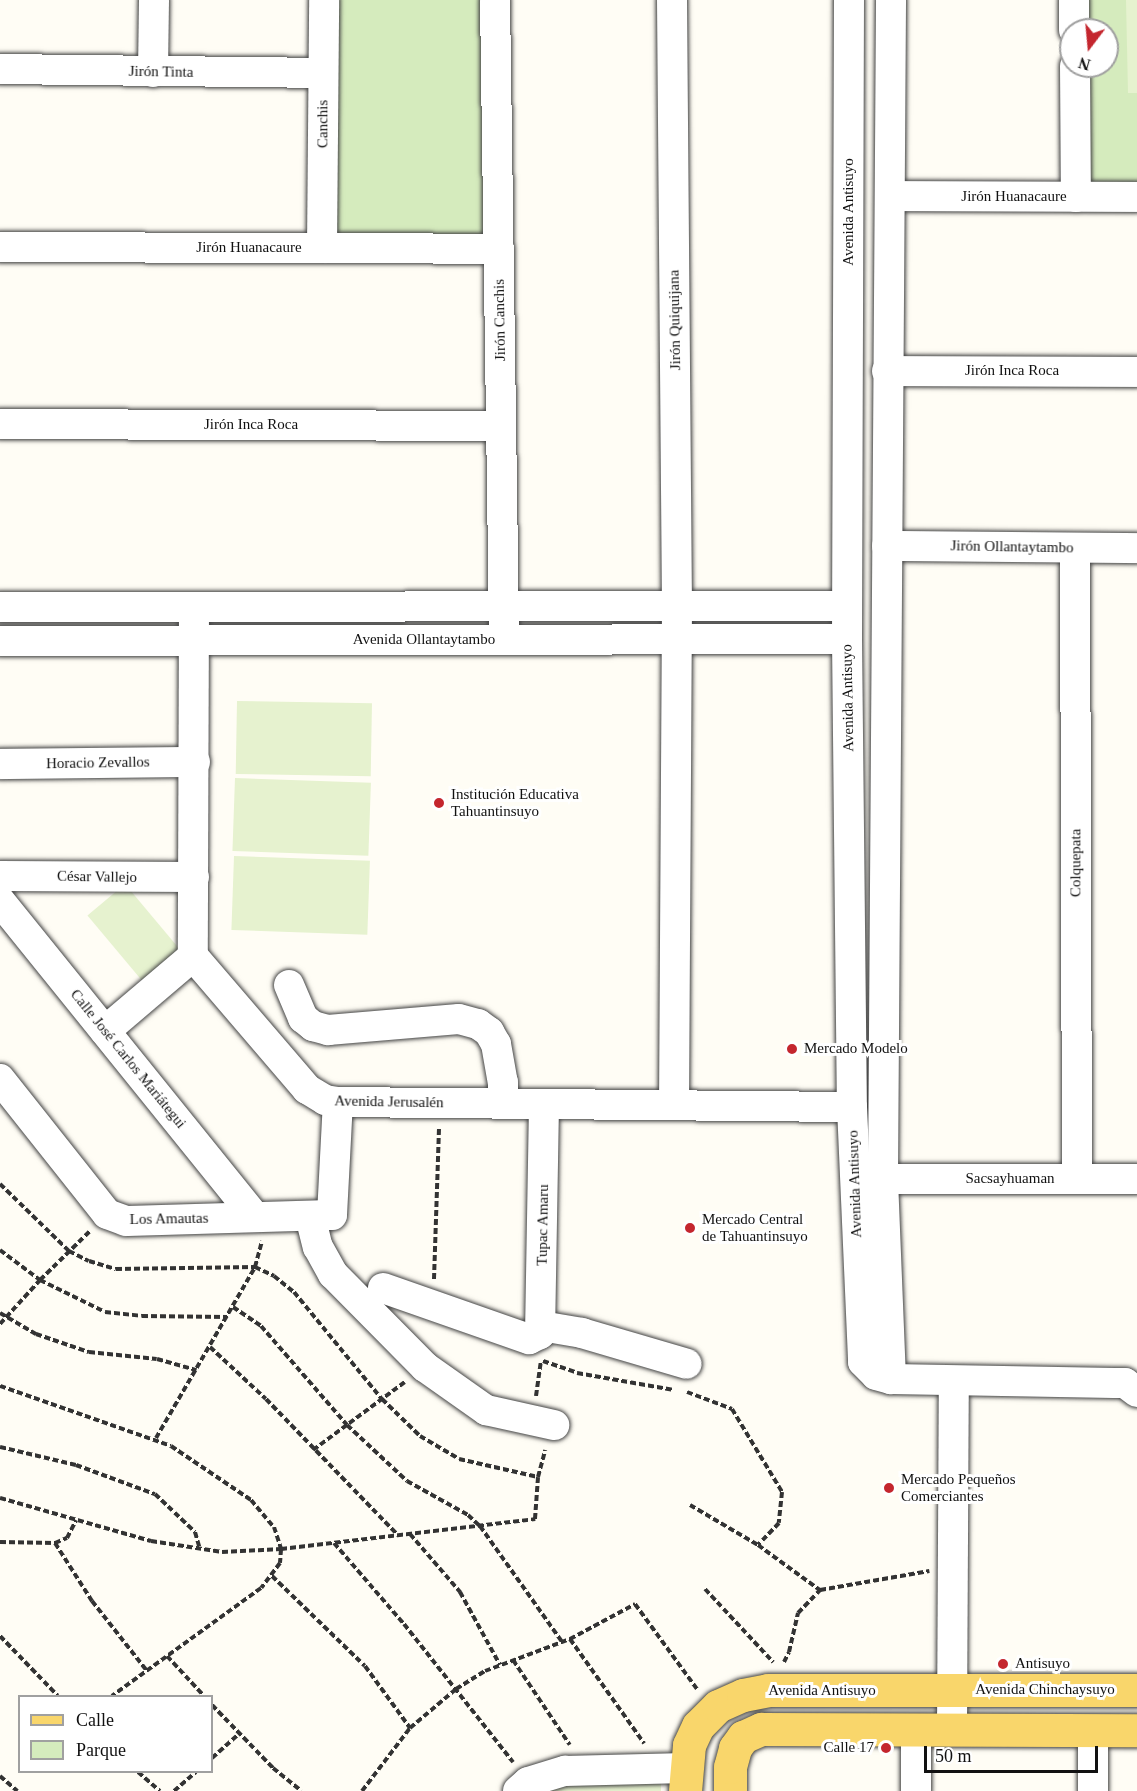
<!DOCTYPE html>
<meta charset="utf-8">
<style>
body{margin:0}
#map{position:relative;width:1137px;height:1791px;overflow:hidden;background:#fffdf5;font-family:Georgia,serif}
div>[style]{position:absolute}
.green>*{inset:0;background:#d5ebbd;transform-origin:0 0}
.pitch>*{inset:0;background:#e6f2cf;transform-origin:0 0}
.path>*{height:4px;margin-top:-2px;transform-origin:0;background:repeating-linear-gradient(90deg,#333 0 6px,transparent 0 9px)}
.roads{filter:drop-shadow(0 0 2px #444) drop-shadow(0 0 2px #444)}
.minor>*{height:30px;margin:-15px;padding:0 15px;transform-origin:15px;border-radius:15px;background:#fff}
.major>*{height:33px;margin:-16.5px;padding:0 16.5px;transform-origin:16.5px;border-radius:16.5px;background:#f9d66b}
.dots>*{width:16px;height:16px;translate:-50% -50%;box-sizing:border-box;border:3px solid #fff;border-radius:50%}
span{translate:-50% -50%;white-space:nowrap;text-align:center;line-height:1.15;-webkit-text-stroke:6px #fff;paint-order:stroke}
.street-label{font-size:15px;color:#111}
.poi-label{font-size:15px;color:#111}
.left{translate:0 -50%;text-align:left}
.right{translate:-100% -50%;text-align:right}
.legend{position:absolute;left:18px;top:1695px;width:195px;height:78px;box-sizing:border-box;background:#fff;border:2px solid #a0a0a0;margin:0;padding:8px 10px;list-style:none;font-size:18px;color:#111}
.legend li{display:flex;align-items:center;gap:12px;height:30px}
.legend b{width:30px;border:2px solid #a0a0a0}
.north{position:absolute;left:1059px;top:18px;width:60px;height:60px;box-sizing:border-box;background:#fff;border:2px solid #a0a0a0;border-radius:50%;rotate:196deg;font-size:16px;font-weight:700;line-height:24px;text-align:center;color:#111}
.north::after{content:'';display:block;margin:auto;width:21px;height:27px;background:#c4262e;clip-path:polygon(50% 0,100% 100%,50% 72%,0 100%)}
.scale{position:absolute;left:924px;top:1746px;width:174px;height:27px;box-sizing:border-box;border:3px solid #111;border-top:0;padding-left:8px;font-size:18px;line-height:21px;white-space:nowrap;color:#111;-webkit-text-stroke:4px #fff;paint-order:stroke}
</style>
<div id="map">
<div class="green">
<div style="left:330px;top:0;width:159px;height:242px"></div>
<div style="clip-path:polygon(1081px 0,1137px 0,1137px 189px,1083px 189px,1082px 66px,1107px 66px,1107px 30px,1082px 30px)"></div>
</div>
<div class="pitch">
<div style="clip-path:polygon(1126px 0,1137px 0,1137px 93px,1128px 93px)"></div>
<div style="left:237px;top:701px;width:135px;height:73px;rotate:1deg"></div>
<div style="left:235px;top:778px;width:136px;height:73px;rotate:2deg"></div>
<div style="left:234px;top:856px;width:136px;height:74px;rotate:2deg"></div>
<div style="left:125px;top:884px;width:87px;height:49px;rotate:50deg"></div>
<div style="clip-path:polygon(549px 1782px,661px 1784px,661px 1791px,549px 1791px)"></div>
</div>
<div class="path">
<div style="left:0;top:1184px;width:96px;rotate:44.2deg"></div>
<div style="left:69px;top:1251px;width:22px;rotate:27deg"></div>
<div style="left:89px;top:1261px;width:28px;rotate:17deg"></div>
<div style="left:116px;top:1269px;width:139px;rotate:-0.8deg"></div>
<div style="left:255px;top:1267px;width:21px;rotate:25deg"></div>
<div style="left:274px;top:1276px;width:26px;rotate:39deg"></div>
<div style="left:294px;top:1292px;width:139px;rotate:50.6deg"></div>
<div style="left:382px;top:1399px;width:53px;rotate:44.2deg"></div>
<div style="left:420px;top:1436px;width:45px;rotate:30.5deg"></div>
<div style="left:459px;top:1459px;width:81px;rotate:12.8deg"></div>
<div style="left:0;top:1250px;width:50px;rotate:36.9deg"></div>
<div style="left:40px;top:1280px;width:72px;rotate:26.2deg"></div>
<div style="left:105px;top:1312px;width:37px;rotate:6deg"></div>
<div style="left:142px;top:1316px;width:85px;rotate:0.7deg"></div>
<div style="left:434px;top:1279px;width:151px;rotate:-88.1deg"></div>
<div style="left:233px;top:1307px;width:34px;rotate:34deg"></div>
<div style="left:261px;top:1326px;width:131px;rotate:49deg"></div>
<div style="left:347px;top:1425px;width:82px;rotate:43deg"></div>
<div style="left:407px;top:1481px;width:70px;rotate:29.1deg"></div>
<div style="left:468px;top:1515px;width:16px;rotate:43deg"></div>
<div style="left:480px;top:1526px;width:142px;rotate:54.7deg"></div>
<div style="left:0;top:1313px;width:42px;rotate:30.3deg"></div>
<div style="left:36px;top:1334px;width:56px;rotate:18.8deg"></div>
<div style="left:89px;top:1352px;width:68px;rotate:5.9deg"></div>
<div style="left:157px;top:1359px;width:41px;rotate:15.8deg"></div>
<div style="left:0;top:1324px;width:59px;rotate:-47.7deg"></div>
<div style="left:40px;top:1280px;width:70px;rotate:-44.4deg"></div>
<div style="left:210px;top:1347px;width:76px;rotate:42.9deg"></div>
<div style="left:266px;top:1399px;width:190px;rotate:45.9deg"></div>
<div style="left:543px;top:1361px;width:36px;rotate:19deg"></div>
<div style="left:577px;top:1373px;width:97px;rotate:10deg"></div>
<div style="left:0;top:1386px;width:181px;rotate:19.3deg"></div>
<div style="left:171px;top:1446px;width:97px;rotate:34deg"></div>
<div style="left:251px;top:1500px;width:35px;rotate:50deg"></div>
<div style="left:274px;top:1527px;width:23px;rotate:72deg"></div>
<div style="left:281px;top:1549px;width:14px;rotate:94deg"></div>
<div style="left:280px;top:1563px;width:31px;rotate:127deg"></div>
<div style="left:261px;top:1588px;width:184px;rotate:144.1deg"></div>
<div style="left:687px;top:1392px;width:48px;rotate:20.7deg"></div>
<div style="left:732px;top:1409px;width:97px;rotate:58.9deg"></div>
<div style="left:782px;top:1492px;width:31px;rotate:96deg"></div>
<div style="left:779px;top:1523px;width:30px;rotate:134deg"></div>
<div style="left:536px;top:1396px;width:34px;rotate:-82deg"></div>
<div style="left:156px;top:1438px;width:198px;rotate:-59.9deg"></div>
<div style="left:255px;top:1267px;width:27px;rotate:-75deg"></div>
<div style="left:0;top:1447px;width:78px;rotate:13.3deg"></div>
<div style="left:76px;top:1465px;width:84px;rotate:20.2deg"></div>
<div style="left:155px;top:1494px;width:55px;rotate:43.5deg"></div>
<div style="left:195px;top:1532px;width:18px;rotate:74deg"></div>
<div style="left:313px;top:1450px;width:114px;rotate:-36.5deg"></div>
<div style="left:0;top:1498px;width:157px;rotate:15.9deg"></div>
<div style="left:151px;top:1541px;width:72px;rotate:8.8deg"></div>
<div style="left:222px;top:1552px;width:59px;rotate:-2.9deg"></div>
<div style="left:281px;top:1549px;width:256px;rotate:-6.7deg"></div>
<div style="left:535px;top:1519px;width:42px;rotate:-85.9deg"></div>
<div style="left:538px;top:1477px;width:28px;rotate:-75deg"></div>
<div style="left:690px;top:1505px;width:79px;rotate:30.5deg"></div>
<div style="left:758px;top:1545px;width:77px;rotate:36deg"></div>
<div style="left:410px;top:1534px;width:77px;rotate:49.2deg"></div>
<div style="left:460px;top:1592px;width:83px;rotate:61.3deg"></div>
<div style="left:0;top:1542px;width:55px;rotate:1deg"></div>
<div style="left:55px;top:1543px;width:13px;rotate:-23deg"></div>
<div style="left:67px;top:1538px;width:20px;rotate:-63deg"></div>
<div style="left:55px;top:1543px;width:69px;rotate:57.5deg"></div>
<div style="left:92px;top:1601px;width:89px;rotate:51.8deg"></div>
<div style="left:334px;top:1543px;width:107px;rotate:49.2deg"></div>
<div style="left:404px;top:1624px;width:176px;rotate:51.7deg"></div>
<div style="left:272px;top:1576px;width:129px;rotate:44.1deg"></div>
<div style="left:365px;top:1666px;width:77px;rotate:54deg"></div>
<div style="left:705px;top:1589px;width:100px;rotate:47deg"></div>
<div style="left:0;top:1636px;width:83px;rotate:46deg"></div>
<div style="left:570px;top:1639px;width:128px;rotate:54.6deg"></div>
<div style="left:167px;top:1656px;width:54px;rotate:47.2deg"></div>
<div style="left:513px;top:1660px;width:102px;rotate:56.2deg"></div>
<div style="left:784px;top:1662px;width:11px;rotate:-63deg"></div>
<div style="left:789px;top:1652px;width:40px;rotate:-77deg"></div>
<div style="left:798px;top:1613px;width:32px;rotate:-46deg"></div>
<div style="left:820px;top:1590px;width:111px;rotate:-9.9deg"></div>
<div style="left:212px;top:1705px;width:88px;rotate:45.9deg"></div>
<div style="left:273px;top:1768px;width:36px;rotate:39deg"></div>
<div style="left:212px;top:1758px;width:36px;rotate:-42deg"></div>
<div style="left:138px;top:1772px;width:29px;rotate:41deg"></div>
<div style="left:0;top:1776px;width:23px;rotate:41deg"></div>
<div style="left:174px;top:1791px;width:29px;rotate:-41deg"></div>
<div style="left:362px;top:1791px;width:79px;rotate:-52.7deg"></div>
<div style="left:410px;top:1728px;width:60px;rotate:-40.3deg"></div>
<div style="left:456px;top:1689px;width:34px;rotate:-32deg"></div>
<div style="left:485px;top:1671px;width:91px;rotate:-20.6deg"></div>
<div style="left:570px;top:1639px;width:74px;rotate:-28.3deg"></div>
<div style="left:635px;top:1604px;width:105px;rotate:53.9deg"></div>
</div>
<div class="roads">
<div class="minor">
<div style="left:495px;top:0;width:627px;rotate:89.18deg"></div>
<div style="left:672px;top:0;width:605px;rotate:89.53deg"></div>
<div style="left:677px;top:605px;width:500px;rotate:90.34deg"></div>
<div style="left:849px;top:0;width:639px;rotate:90.18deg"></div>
<div style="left:847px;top:639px;width:468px;rotate:89.4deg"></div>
<div style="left:852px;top:1107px;width:255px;rotate:87.5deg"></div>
<div style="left:863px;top:1362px;width:18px;rotate:45deg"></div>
<div style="left:876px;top:1375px;width:16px;rotate:15deg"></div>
<div style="left:891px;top:1379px;width:223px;rotate:1deg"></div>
<div style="left:1114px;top:1383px;width:11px"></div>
<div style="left:1125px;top:1383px;width:15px;rotate:37deg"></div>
<div style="left:1074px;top:0;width:30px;rotate:90deg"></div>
<div style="left:1075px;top:66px;width:131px;rotate:89.6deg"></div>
<div style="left:0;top:69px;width:323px;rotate:0.7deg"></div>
<div style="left:153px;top:72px;width:72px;rotate:-89.2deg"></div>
<div style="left:891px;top:196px;width:246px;rotate:0.2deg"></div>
<div style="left:0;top:247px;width:499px;rotate:0.2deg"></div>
<div style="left:322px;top:248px;width:248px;rotate:-89.5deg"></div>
<div style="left:887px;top:371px;width:250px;rotate:0.2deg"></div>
<div style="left:0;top:424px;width:501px;rotate:0.23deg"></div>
<div style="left:887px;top:546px;width:250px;rotate:0.5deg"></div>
<div style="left:1075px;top:548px;width:631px;rotate:89.82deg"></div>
<div style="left:0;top:607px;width:847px;rotate:-0.07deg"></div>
<div style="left:194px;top:609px;width:347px;rotate:90.2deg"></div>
<div style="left:193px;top:956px;width:175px;rotate:49.4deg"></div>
<div style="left:307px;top:1089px;width:21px;rotate:31deg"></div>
<div style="left:325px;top:1100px;width:13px;rotate:9deg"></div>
<div style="left:338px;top:1102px;width:514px;rotate:0.56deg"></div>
<div style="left:0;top:641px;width:847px;rotate:-0.14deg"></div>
<div style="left:0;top:764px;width:195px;rotate:-0.6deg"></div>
<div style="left:0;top:876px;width:194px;rotate:0.3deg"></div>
<div style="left:0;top:901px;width:406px;rotate:51.1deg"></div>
<div style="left:289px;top:985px;width:36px;rotate:67deg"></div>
<div style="left:303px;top:1018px;width:13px;rotate:39deg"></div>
<div style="left:313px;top:1026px;width:16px;rotate:15deg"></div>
<div style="left:328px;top:1030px;width:131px;rotate:-4.8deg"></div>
<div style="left:459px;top:1019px;width:20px;rotate:15deg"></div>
<div style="left:478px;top:1024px;width:14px;rotate:36deg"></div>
<div style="left:489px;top:1032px;width:14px;rotate:60deg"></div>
<div style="left:496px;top:1044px;width:39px;rotate:80deg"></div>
<div style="left:503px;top:1082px;width:22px;rotate:90deg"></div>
<div style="left:105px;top:1031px;width:116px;rotate:-40.4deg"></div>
<div style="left:0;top:1079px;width:172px;rotate:51.6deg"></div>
<div style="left:107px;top:1214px;width:20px;rotate:20deg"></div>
<div style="left:126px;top:1221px;width:206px;rotate:-1.7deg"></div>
<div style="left:332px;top:1215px;width:113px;rotate:-87deg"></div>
<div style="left:883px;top:1179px;width:254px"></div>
<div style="left:310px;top:1216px;width:32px;rotate:76deg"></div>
<div style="left:318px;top:1247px;width:31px;rotate:61deg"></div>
<div style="left:333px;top:1274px;width:131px;rotate:45.3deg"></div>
<div style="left:425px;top:1367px;width:75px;rotate:35.2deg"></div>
<div style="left:486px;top:1410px;width:70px;rotate:12.4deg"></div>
<div style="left:383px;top:1288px;width:155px;rotate:19.3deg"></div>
<div style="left:529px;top:1339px;width:12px;rotate:-24deg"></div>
<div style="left:540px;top:1334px;width:230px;rotate:-89deg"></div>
<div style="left:541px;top:1326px;width:42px;rotate:9.7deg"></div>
<div style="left:582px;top:1333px;width:109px;rotate:16.4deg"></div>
<div style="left:891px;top:1379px;width:200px;rotate:-92.3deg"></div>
<div style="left:883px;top:1179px;width:1179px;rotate:-89.61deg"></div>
<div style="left:952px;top:1730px;width:349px;rotate:-89.7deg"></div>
<div style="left:518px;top:1791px;width:13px;rotate:-42deg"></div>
<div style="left:528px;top:1782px;width:39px;rotate:-17deg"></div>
<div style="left:565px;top:1771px;width:121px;rotate:-1.4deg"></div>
<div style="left:916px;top:1791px;width:61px;rotate:-90deg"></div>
<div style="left:1093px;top:1791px;width:61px;rotate:-90deg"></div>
</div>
<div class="major">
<div style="left:685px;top:1791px;width:46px;rotate:-85deg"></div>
<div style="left:689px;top:1745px;width:21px;rotate:-65deg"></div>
<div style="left:698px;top:1726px;width:28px;rotate:-45deg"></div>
<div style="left:718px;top:1706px;width:27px;rotate:-24deg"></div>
<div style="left:743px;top:1695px;width:25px;rotate:-11deg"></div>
<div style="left:768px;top:1690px;width:369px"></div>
<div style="left:730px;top:1791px;width:24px;rotate:-90deg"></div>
<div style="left:730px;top:1767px;width:20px;rotate:-75deg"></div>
<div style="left:735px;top:1748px;width:14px;rotate:-54deg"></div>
<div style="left:743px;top:1737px;width:20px;rotate:-24deg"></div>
<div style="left:761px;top:1729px;width:376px;rotate:0.2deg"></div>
</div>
</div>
<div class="dots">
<div style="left:439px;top:803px;background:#c4262e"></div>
<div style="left:792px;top:1049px;background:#c4262e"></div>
<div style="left:690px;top:1228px;background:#c4262e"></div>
<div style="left:889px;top:1488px;background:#c4262e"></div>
<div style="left:1003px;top:1664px;background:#c4262e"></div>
<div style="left:886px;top:1748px;background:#c4262e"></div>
</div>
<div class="street-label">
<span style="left:161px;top:72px;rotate:1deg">Jirón Tinta</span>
<span style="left:323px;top:124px;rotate:-90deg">Canchis</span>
<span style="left:1014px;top:197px">Jirón Huanacaure</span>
<span style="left:849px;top:212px;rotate:-90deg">Avenida Antisuyo</span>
<span style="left:249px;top:248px">Jirón Huanacaure</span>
<span style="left:500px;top:320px;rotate:-91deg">Jirón Canchis</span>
<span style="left:675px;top:320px;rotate:-91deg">Jirón Quiquijana</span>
<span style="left:1012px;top:371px">Jirón Inca Roca</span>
<span style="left:251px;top:425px">Jirón Inca Roca</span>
<span style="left:1012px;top:547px;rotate:1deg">Jirón Ollantaytambo</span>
<span style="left:424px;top:640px">Avenida Ollantaytambo</span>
<span style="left:848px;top:698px;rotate:-91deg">Avenida Antisuyo</span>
<span style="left:98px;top:763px;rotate:-1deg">Horacio Zevallos</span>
<span style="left:1076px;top:863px;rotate:-90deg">Colquepata</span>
<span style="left:97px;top:877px;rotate:1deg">César Vallejo</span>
<span style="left:128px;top:1059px;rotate:51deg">Calle José Carlos Mariátegui</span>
<span style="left:389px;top:1102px;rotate:1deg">Avenida Jerusalén</span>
<span style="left:1010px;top:1179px">Sacsayhuaman</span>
<span style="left:855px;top:1184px;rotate:-92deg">Avenida Antisuyo</span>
<span style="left:169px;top:1219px;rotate:-1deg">Los Amautas</span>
<span style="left:543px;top:1225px;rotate:-89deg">Tupac Amaru</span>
<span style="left:1045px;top:1690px">Avenida Chinchaysuyo</span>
<span style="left:822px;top:1691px">Avenida Antisuyo</span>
</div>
<div class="poi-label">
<span class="left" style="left:451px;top:803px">Institución Educativa<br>Tahuantinsuyo</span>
<span class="left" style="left:804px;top:1049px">Mercado Modelo</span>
<span class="left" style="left:702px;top:1228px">Mercado Central<br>de Tahuantinsuyo</span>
<span class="left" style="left:901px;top:1488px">Mercado Pequeños<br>Comerciantes</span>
<span class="left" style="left:1015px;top:1664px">Antisuyo</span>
<span class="right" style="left:874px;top:1748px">Calle 17</span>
</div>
<ul class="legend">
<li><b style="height:8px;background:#f9d66b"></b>Calle</li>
<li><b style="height:16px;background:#d5ebbd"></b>Parque</li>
</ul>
<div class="north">N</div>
<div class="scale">50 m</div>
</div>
